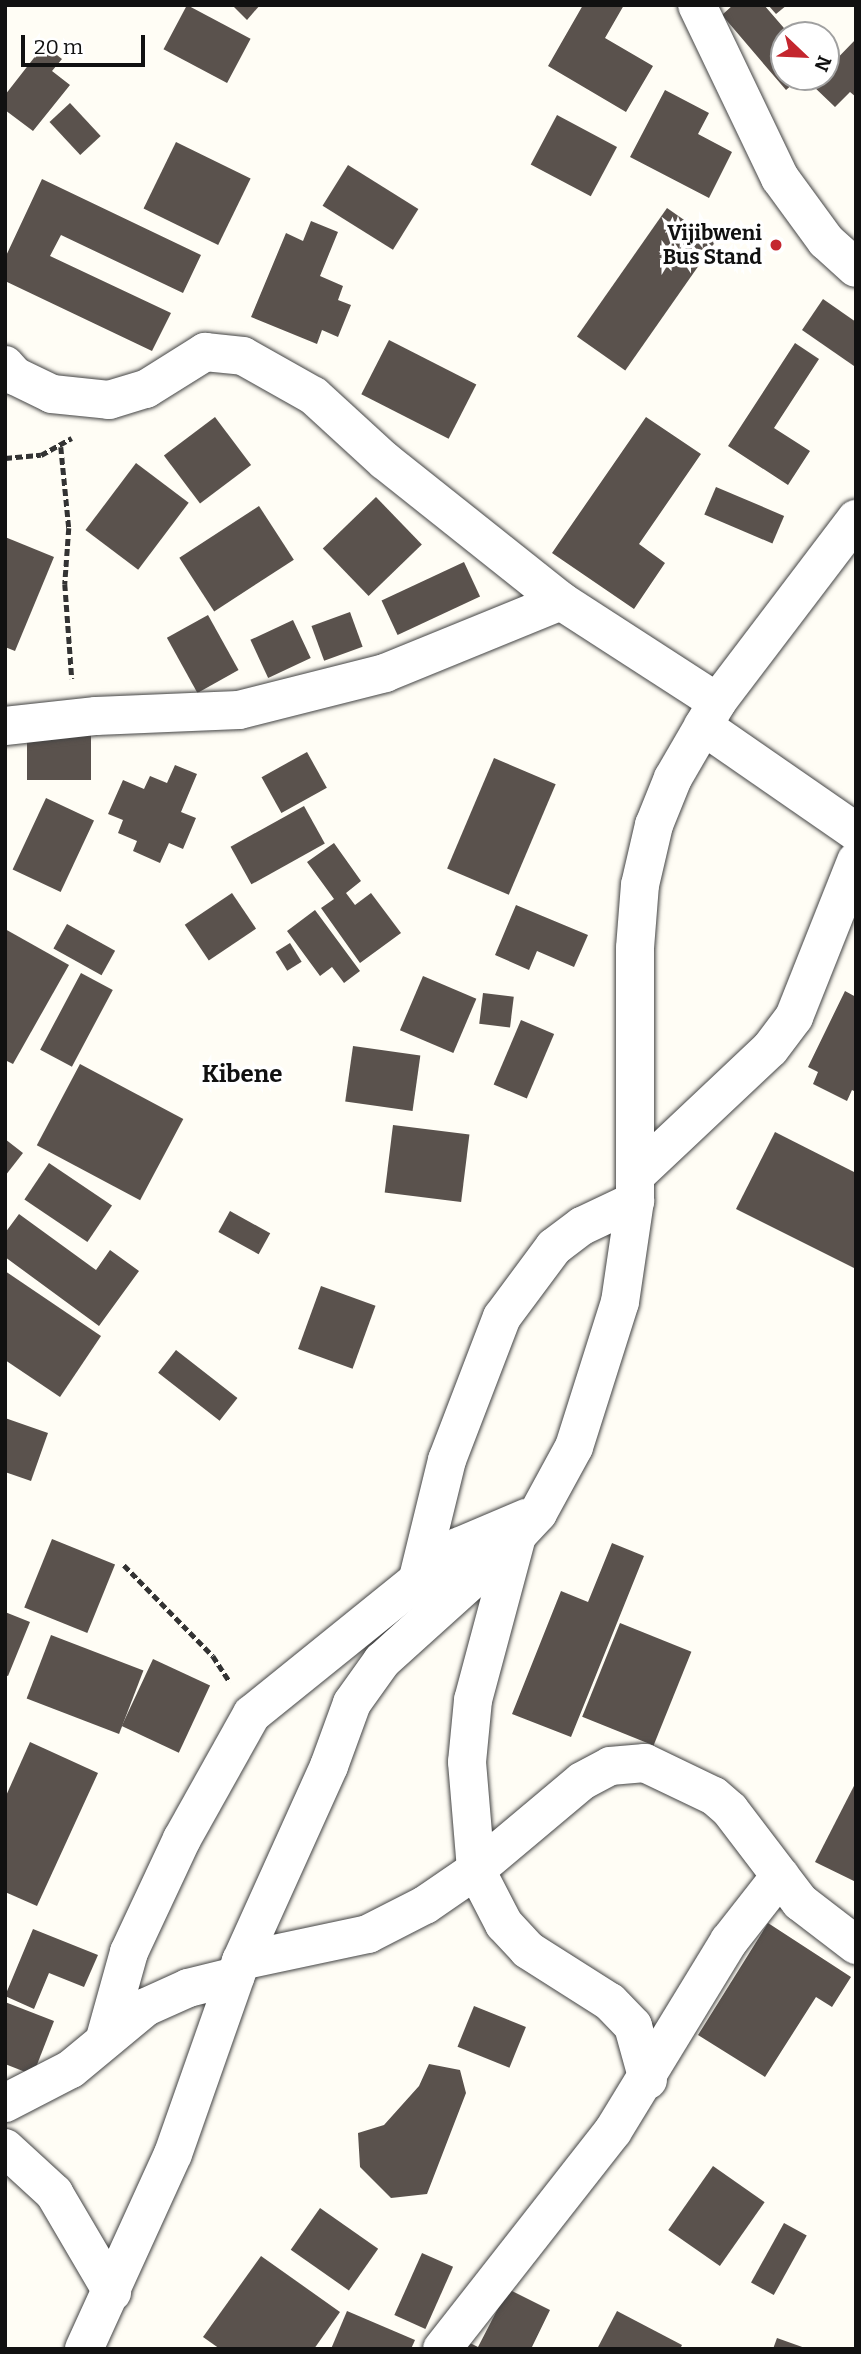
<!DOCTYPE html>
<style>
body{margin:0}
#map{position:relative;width:861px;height:2354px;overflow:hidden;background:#fffdf5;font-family:Bitter,serif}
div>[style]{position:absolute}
.building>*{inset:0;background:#5a524d;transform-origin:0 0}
.path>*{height:4.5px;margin-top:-2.25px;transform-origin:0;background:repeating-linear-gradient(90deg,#333 0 7px,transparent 0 10.5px)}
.roads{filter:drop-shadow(0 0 2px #444) drop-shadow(0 0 2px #444)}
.minor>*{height:38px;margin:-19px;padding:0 19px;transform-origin:19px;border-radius:19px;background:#fff}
.dots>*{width:19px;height:19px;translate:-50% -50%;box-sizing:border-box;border:4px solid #fff;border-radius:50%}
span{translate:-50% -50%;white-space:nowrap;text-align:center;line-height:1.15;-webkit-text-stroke:7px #fff;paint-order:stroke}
.poi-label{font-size:21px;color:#111;font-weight:700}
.right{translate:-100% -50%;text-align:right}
.quarter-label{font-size:24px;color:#111;font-weight:700}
.frame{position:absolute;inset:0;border:7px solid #111;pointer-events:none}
.north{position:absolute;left:770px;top:21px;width:70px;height:70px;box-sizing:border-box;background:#fff;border:2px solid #a0a0a0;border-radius:50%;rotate:113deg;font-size:19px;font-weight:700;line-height:28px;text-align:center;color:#111}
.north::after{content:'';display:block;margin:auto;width:24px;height:32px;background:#c4262e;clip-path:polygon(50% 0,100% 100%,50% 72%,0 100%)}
.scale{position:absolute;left:21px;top:35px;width:124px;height:32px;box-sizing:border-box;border:4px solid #111;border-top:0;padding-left:9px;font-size:21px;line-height:24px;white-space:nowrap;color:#111;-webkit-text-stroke:5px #fff;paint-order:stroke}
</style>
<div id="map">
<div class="building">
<div style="left:187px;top:5px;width:72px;height:50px;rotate:28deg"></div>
<div style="clip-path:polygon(232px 5px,260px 5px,247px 20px)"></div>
<div style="clip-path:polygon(583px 5px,624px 5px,605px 38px,653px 66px,626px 112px,548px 66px)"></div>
<div style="clip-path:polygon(733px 5px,764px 5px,790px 35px,784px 35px,784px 77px,801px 77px,786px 90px,722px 15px)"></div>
<div style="clip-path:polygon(768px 5px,787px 5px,776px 14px)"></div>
<div style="clip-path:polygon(856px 39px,856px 97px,850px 92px,835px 107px,812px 85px,826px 77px,826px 70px)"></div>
<div style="clip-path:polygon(44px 45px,62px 59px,52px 71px,70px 85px,33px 131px,5px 110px,5px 95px)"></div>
<div style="clip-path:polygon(665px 90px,709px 113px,698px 134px,732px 152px,709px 198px,630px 157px)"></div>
<div style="left:70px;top:103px;width:45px;height:28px;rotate:47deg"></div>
<div style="left:557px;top:115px;width:68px;height:56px;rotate:28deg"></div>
<div style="left:176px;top:142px;width:83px;height:74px;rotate:26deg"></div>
<div style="left:348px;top:165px;width:83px;height:48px;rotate:32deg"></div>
<div style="clip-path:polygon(42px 179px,201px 255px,183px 293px,61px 235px,50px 256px,171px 313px,152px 351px,5px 281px,5px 258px)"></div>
<div style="left:667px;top:208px;width:59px;height:157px;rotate:35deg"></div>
<div style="clip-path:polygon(311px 221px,338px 232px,320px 276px,343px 286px,338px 300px,351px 305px,338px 337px,322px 330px,317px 344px,251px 317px,286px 233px,303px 241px)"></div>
<div style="clip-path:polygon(823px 299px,856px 322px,854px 366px,802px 330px)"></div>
<div style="left:389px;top:340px;width:98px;height:61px;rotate:27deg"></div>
<div style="clip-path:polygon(795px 343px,819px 359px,774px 428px,810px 451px,788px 485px,728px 446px)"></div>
<div style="left:215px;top:417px;width:60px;height:64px;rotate:53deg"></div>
<div style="clip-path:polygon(646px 417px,701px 454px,639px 544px,665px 563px,634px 609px,552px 553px)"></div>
<div style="left:136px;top:463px;width:66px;height:84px;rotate:37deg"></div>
<div style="left:716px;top:487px;width:74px;height:30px;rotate:23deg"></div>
<div style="left:376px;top:497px;width:66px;height:74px;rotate:46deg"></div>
<div style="left:259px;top:506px;width:64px;height:95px;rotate:57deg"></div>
<div style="clip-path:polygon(5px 537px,54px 557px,15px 651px,5px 647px)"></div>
<div style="left:464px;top:562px;width:38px;height:91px;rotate:65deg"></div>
<div style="left:350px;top:612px;width:37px;height:41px;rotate:70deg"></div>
<div style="left:208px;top:615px;width:63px;height:47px;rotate:61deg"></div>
<div style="left:293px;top:620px;width:42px;height:47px;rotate:65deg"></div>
<div style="left:91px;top:731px;width:49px;height:64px;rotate:90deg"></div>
<div style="left:307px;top:752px;width:41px;height:52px;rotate:61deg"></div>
<div style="left:494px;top:758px;width:67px;height:120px;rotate:23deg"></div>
<div style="clip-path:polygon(175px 765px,197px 774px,181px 812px,196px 818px,183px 849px,169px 843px,160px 863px,133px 851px,137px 841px,118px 833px,123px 820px,108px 814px,123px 780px,144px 789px,150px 776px,167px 783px)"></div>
<div style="left:46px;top:798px;width:53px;height:79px;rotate:25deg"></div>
<div style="left:304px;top:806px;width:43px;height:84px;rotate:61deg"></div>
<div style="clip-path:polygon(334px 843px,361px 881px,346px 893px,355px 905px,371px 893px,401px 933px,360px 963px,321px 908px,334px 899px,307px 862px)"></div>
<div style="left:232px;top:893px;width:43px;height:57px;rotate:56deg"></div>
<div style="clip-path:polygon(516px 905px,588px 935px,574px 967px,537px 951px,529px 970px,495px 955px)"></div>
<div style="clip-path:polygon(315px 910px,360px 971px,344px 983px,332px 967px,320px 976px,287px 931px)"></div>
<div style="left:67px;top:924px;width:55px;height:28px;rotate:29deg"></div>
<div style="clip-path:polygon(5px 929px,69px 965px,13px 1064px,5px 1060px)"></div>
<div style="left:290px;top:943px;width:22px;height:17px;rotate:58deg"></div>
<div style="left:81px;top:973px;width:36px;height:87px;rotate:28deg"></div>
<div style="left:423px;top:976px;width:58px;height:59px;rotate:23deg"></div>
<div style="clip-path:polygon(845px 991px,856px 997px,856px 1092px,852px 1090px,847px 1101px,813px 1084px,818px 1072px,808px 1067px)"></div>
<div style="left:483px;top:993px;width:31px;height:31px;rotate:7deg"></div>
<div style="left:521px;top:1020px;width:36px;height:70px;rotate:23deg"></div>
<div style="left:353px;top:1046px;width:68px;height:56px;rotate:8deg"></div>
<div style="left:80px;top:1064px;width:117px;height:92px;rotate:28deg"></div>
<div style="left:393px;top:1125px;width:77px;height:68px;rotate:7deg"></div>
<div style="clip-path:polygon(775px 1132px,856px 1173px,856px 1269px,736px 1209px)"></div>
<div style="clip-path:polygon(5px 1139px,23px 1153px,5px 1176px)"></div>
<div style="left:49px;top:1163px;width:76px;height:44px;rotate:34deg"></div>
<div style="left:230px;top:1211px;width:46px;height:24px;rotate:29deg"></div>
<div style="clip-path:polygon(19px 1214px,96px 1270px,110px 1250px,139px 1271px,99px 1326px,5px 1257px,5px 1233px)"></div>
<div style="clip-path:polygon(5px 1271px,101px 1336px,60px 1397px,5px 1360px)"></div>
<div style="left:321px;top:1286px;width:58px;height:67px;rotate:20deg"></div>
<div style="left:176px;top:1350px;width:78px;height:29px;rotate:38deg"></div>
<div style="clip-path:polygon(5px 1418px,48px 1433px,31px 1481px,5px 1472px)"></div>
<div style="left:52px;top:1539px;width:68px;height:74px;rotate:22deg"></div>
<div style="clip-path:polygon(612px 1543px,644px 1556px,571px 1737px,512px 1714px,561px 1591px,588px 1602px)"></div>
<div style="clip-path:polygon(5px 1612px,30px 1622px,8px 1676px,5px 1675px)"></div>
<div style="left:620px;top:1623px;width:77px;height:101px;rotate:22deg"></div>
<div style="left:51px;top:1635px;width:99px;height:68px;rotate:21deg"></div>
<div style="left:153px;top:1659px;width:63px;height:74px;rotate:25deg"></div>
<div style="clip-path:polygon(30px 1742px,98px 1773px,37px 1906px,5px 1892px,5px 1798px)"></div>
<div style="clip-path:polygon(856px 1782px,856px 1882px,815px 1862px)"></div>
<div style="clip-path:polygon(768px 1923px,851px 1977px,832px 2007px,816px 1997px,765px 2077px,698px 2035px)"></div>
<div style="clip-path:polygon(33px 1929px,98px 1955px,84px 1987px,49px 1973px,34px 2009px,5px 1996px)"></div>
<div style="clip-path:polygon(5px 2002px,54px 2021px,33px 2075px,5px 2064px)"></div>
<div style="left:474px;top:2006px;width:56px;height:44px;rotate:22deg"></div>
<div style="clip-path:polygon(429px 2064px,460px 2070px,466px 2093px,427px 2194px,391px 2198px,360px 2167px,358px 2133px,384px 2125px,419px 2086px)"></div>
<div style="left:713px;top:2166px;width:63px;height:78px;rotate:35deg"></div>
<div style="left:320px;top:2208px;width:71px;height:51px;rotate:35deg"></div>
<div style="left:784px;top:2223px;width:26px;height:68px;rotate:29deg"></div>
<div style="left:422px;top:2253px;width:34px;height:68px;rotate:24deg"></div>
<div style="clip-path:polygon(261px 2256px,340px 2312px,314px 2349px,220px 2349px,203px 2337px)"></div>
<div style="clip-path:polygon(508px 2289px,550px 2310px,531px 2349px,465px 2349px,468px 2342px,478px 2347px)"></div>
<div style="clip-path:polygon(347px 2311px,415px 2340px,411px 2349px,331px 2349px)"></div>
<div style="clip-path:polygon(617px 2311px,682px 2345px,680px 2349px,597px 2349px)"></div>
<div style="clip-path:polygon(777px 2338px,805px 2348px,805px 2349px,773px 2349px)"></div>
</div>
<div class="path">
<div style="left:61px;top:447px;width:81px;rotate:84.4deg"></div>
<div style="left:69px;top:528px;width:56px;rotate:94.1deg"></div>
<div style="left:65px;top:584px;width:95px;rotate:85.8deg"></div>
<div style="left:5px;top:458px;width:36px;rotate:-5deg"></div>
<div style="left:41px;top:455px;width:35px;rotate:-29deg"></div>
<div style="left:124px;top:1565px;width:127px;rotate:45.6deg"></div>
<div style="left:213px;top:1656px;width:31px;rotate:57deg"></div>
</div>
<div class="roads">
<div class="minor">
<div style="left:697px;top:5px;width:192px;rotate:64.4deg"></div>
<div style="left:780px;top:178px;width:78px;rotate:53.9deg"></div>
<div style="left:826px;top:241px;width:40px;rotate:42deg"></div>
<div style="left:5px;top:365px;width:15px;rotate:48deg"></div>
<div style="left:15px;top:376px;width:41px;rotate:25.9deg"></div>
<div style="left:52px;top:394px;width:57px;rotate:6deg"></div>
<div style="left:109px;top:400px;width:39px;rotate:-17deg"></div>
<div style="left:146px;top:389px;width:70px;rotate:-32.1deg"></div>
<div style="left:205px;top:352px;width:38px;rotate:6deg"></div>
<div style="left:243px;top:356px;width:81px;rotate:29.4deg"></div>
<div style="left:314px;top:396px;width:96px;rotate:42.5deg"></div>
<div style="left:385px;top:461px;width:225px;rotate:38.5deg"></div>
<div style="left:561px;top:601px;width:186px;rotate:32.9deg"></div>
<div style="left:5px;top:726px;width:92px;rotate:-6.3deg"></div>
<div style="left:96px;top:716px;width:143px;rotate:-2.4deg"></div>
<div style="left:239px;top:710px;width:151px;rotate:-14.2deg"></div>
<div style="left:385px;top:673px;width:190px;rotate:-22.2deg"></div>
<div style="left:703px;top:726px;width:186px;rotate:34.7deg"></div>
<div style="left:635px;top:1176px;width:185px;rotate:-43.3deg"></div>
<div style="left:770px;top:1049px;width:40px;rotate:-53deg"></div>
<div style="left:794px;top:1017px;width:168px;rotate:-68.3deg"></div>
<div style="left:517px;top:1536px;width:170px;rotate:105deg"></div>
<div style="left:473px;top:1700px;width:62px;rotate:95.5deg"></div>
<div style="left:467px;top:1762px;width:108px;rotate:85.2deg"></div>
<div style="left:476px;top:1870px;width:61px;rotate:62.6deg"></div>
<div style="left:504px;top:1924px;width:35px;rotate:47deg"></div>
<div style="left:528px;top:1950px;width:97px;rotate:32.4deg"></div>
<div style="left:610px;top:2002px;width:33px;rotate:46deg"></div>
<div style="left:633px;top:2026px;width:56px;rotate:74.5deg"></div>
<div style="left:418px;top:1578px;width:122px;rotate:-76.2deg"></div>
<div style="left:447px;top:1460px;width:153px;rotate:-69deg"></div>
<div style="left:502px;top:1317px;width:87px;rotate:-53.4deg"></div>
<div style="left:554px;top:1247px;width:35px;rotate:-37deg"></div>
<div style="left:582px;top:1226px;width:59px;rotate:-25.3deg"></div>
<div style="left:241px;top:1961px;width:130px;rotate:-12deg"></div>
<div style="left:368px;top:1934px;width:64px;rotate:-27deg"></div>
<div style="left:425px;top:1905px;width:62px;rotate:-34.5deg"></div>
<div style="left:476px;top:1870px;width:138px;rotate:-40deg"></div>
<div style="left:582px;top:1781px;width:32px;rotate:-28deg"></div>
<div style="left:610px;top:1766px;width:35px;rotate:-5deg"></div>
<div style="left:645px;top:1763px;width:76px;rotate:25.6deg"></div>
<div style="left:714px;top:1796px;width:21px;rotate:41deg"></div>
<div style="left:730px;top:1810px;width:116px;rotate:52.7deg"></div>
<div style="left:800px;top:1902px;width:71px;rotate:37.5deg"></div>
<div style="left:105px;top:2038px;width:89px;rotate:-74.4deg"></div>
<div style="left:129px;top:1952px;width:125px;rotate:-64.9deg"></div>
<div style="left:182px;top:1839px;width:143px;rotate:-60.8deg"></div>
<div style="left:252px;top:1714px;width:267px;rotate:-38.9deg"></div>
<div style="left:460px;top:1546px;width:72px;rotate:-23deg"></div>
<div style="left:5px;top:2103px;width:74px;rotate:-27.3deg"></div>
<div style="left:71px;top:2069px;width:97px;rotate:-39.6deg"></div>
<div style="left:146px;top:2007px;width:46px;rotate:-24.3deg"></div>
<div style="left:188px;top:1988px;width:49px;rotate:-14deg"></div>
<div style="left:5px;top:2148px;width:67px;rotate:42.6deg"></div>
<div style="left:54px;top:2193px;width:115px;rotate:59.6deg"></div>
<div style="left:84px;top:2349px;width:214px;rotate:-65.5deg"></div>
<div style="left:173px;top:2154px;width:205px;rotate:-70.6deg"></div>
<div style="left:241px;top:1961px;width:214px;rotate:-65.7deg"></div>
<div style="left:329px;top:1766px;width:67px;rotate:-69.9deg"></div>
<div style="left:352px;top:1703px;width:52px;rotate:-54.5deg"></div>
<div style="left:382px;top:1661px;width:152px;rotate:-42.1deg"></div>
<div style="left:495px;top:1559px;width:63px;rotate:-46.9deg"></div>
<div style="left:538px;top:1513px;width:75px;rotate:-61.4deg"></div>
<div style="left:574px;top:1447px;width:152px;rotate:-72.4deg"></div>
<div style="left:620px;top:1302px;width:102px;rotate:-81.6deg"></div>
<div style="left:635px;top:1201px;width:253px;rotate:-90deg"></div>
<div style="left:635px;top:948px;width:63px;rotate:-85.5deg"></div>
<div style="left:640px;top:885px;width:62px;rotate:-76.9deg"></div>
<div style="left:654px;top:825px;width:51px;rotate:-68deg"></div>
<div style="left:673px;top:778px;width:88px;rotate:-59.9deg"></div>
<div style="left:717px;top:702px;width:230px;rotate:-52.8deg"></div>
<div style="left:442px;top:2349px;width:277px;rotate:-51.9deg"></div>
<div style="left:613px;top:2131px;width:223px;rotate:-58.6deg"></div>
<div style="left:729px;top:1941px;width:83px;rotate:-51.9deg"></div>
</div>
</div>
<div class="dots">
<div style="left:776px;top:245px;background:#c4262e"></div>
</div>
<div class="poi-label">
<span class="right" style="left:762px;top:245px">Vijibweni<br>Bus Stand</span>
</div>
<div class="quarter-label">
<span style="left:242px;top:1075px">Kibene</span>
</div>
<div class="frame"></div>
<div class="north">N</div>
<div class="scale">20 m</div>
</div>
